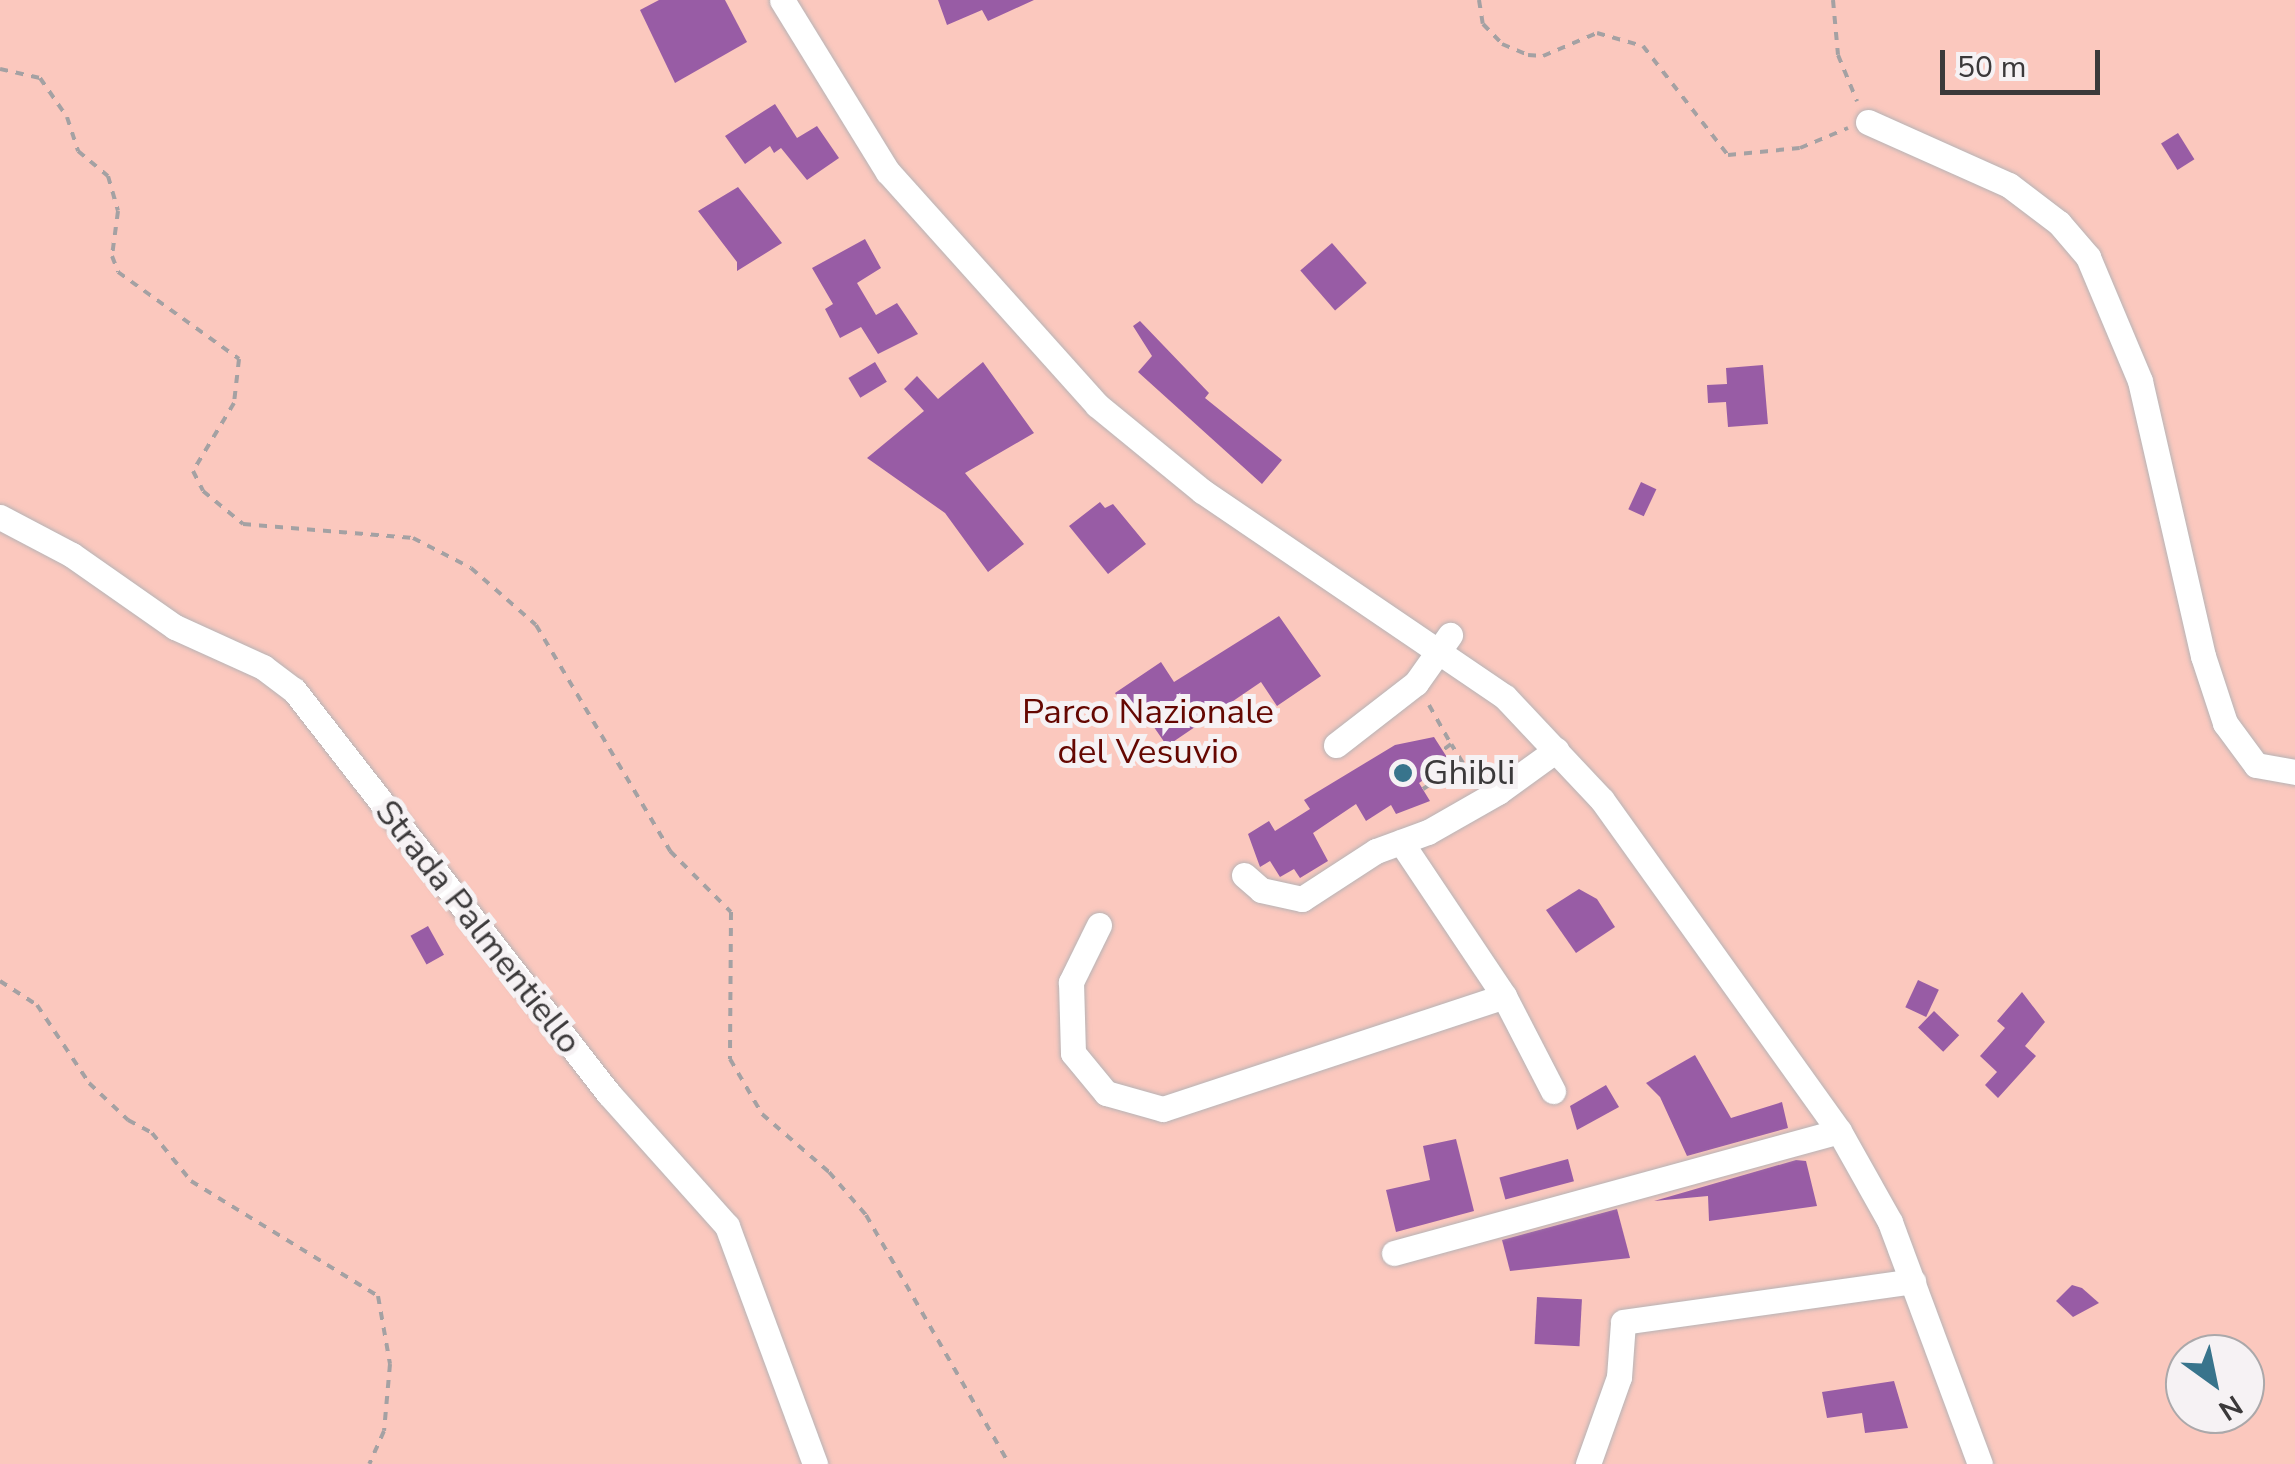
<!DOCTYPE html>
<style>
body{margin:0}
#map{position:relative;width:2295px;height:1464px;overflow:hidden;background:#e8e5e7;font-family:"Nunito Sans",sans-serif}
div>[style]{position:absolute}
.green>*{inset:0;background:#fbc8be}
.building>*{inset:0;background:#985ca5;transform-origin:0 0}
.path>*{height:4px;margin-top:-2px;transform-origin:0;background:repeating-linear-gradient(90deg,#a4a1a3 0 8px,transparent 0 16px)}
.roads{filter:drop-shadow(0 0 2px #b6b3b5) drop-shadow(0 0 2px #b6b3b5)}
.minor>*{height:25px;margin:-12.5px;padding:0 12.5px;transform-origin:12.5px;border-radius:12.5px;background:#fff}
.dots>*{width:28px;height:28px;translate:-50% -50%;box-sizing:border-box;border:5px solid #f6f2f4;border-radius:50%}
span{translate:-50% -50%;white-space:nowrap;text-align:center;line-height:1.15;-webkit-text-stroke:10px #f6f2f4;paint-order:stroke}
.park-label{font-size:35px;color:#650701}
.poi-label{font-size:35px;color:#3b393a}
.left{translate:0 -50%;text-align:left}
.street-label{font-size:35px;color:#3b393a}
.north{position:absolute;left:2165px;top:1334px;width:100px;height:100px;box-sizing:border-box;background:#f6f2f4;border:2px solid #aba8aa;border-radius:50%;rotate:147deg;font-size:28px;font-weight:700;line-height:40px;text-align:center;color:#3b393a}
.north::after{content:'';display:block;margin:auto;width:35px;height:45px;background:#38748c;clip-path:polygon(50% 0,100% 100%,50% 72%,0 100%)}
.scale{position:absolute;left:1940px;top:50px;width:160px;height:45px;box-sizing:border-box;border:5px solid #3b393a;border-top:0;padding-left:12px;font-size:30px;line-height:35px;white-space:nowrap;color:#3b393a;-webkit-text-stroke:8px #f6f2f4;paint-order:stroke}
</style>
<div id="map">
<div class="green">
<div style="clip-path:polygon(evenodd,0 0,2295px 0,2295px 1464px,0 1464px,0 0,2185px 1354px,2245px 1354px,2245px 1414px,2185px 1414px,2185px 1354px)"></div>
</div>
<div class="building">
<div style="clip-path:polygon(659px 0,725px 0,747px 42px,675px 83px,640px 10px)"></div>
<div style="clip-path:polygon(938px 0,1034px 0,988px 21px,982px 10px,947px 25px)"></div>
<div style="clip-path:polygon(775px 104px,797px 138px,817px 126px,839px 158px,807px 180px,781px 148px,774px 153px,770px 146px,745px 164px,725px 136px)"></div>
<div style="left:2178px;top:133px;width:31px;height:20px;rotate:58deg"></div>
<div style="clip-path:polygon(738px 187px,782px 243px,737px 271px,737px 262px,698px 211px)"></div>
<div style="clip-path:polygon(865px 239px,881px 268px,857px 283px,876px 315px,897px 303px,918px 334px,878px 354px,861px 327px,840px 338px,825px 309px,833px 304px,812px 268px)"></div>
<div style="left:1332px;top:243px;width:53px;height:42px;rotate:49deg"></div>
<div style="clip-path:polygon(1140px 321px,1209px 393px,1205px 398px,1282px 460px,1262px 484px,1138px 372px,1152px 356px,1133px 326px)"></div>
<div style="left:875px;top:362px;width:23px;height:31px;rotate:59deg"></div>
<div style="clip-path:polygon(983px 362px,1034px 433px,965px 473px,1024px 544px,988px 572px,945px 513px,867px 458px,924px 411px,904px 389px,917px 376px,938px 399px)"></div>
<div style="clip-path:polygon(1763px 365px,1768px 424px,1728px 427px,1726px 402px,1708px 403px,1707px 385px,1727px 384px,1726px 368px)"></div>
<div style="left:1641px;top:482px;width:17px;height:30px;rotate:25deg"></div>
<div style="clip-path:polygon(1100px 502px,1105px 508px,1113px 504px,1146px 544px,1108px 574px,1069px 526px)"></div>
<div style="clip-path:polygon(1279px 616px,1321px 676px,1277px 706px,1261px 682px,1167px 746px,1147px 717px,1136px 724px,1115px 693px,1161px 662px,1174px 682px)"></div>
<div style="clip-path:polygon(1434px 737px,1450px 762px,1419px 783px,1430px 801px,1396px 814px,1391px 805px,1366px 821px,1356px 804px,1313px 833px,1328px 861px,1300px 878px,1294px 869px,1280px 877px,1270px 861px,1260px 867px,1248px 834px,1269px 821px,1275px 831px,1310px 809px,1304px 800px,1395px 745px)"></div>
<div style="clip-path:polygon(1579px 889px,1597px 899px,1615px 927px,1576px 953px,1546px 910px)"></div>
<div style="left:428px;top:926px;width:33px;height:20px;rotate:61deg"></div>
<div style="left:1918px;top:980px;width:23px;height:30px;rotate:25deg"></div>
<div style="clip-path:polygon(2022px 992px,2045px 1022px,2025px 1046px,2036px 1056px,1998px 1098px,1985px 1085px,1997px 1072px,1980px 1056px,2005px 1028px,1997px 1021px)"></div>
<div style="left:1934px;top:1011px;width:35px;height:23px;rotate:44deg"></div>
<div style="clip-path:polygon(1695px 1055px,1731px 1118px,1782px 1102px,1788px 1128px,1687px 1156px,1660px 1097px,1646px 1083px)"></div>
<div style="clip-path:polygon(1606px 1085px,1619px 1107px,1577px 1130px,1570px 1106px)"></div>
<div style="clip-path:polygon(1456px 1139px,1474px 1211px,1396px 1232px,1386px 1190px,1430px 1180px,1423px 1146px)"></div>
<div style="left:1568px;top:1159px;width:23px;height:71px;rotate:75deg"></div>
<div style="clip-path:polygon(1796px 1160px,1806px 1161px,1817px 1206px,1709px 1221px,1708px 1196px,1654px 1201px)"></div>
<div style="clip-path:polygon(1617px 1209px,1630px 1258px,1510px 1271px,1502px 1240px)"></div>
<div style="clip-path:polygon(2072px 1285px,2082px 1288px,2099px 1303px,2073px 1317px,2056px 1301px)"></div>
<div style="left:1537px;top:1297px;width:45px;height:47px;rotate:3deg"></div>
<div style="clip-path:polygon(1894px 1381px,1908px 1428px,1865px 1433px,1862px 1413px,1827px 1418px,1822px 1392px)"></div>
</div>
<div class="path">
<div style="left:1479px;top:0;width:24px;rotate:81deg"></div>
<div style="left:1483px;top:24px;width:28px;rotate:46deg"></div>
<div style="left:1502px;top:44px;width:28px;rotate:23deg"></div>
<div style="left:1528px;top:55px;width:15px;rotate:4deg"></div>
<div style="left:1543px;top:56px;width:59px;rotate:-23.1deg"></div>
<div style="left:1597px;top:33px;width:48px;rotate:15.8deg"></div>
<div style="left:1643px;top:46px;width:138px;rotate:52.1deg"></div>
<div style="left:1728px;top:155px;width:72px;rotate:-5.6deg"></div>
<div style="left:1800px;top:148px;width:52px;rotate:-22.6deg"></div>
<div style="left:1833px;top:0;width:55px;rotate:84.8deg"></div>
<div style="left:1838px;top:55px;width:50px;rotate:67.6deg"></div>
<div style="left:0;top:69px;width:41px;rotate:12.7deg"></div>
<div style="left:40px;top:78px;width:47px;rotate:55.3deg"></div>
<div style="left:67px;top:117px;width:36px;rotate:72deg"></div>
<div style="left:78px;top:151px;width:39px;rotate:40deg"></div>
<div style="left:108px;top:176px;width:36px;rotate:74deg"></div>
<div style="left:118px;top:211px;width:45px;rotate:97.6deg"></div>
<div style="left:112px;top:256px;width:17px;rotate:69deg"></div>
<div style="left:118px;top:272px;width:149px;rotate:35.7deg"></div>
<div style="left:239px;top:359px;width:44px;rotate:96.5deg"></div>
<div style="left:234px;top:403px;width:79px;rotate:121.1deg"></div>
<div style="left:193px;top:471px;width:22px;rotate:63deg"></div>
<div style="left:203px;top:491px;width:52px;rotate:39.5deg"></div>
<div style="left:243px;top:524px;width:171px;rotate:4.7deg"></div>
<div style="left:413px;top:538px;width:65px;rotate:27.3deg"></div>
<div style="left:471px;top:568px;width:86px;rotate:41.2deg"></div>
<div style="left:536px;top:625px;width:263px;rotate:59.3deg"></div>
<div style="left:670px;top:851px;width:86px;rotate:45deg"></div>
<div style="left:731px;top:912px;width:147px;rotate:90.4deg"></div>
<div style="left:730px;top:1059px;width:64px;rotate:59.8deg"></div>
<div style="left:762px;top:1114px;width:89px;rotate:40.9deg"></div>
<div style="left:829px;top:1172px;width:57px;rotate:49.3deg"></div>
<div style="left:866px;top:1215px;width:287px;rotate:60.1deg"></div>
<div style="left:1429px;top:705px;width:45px;rotate:60.6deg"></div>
<div style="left:1423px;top:789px;width:48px;rotate:-33deg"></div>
<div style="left:1463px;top:763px;width:22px;rotate:-122deg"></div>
<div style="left:1451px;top:744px;width:10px;rotate:143deg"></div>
<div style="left:0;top:981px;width:44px;rotate:33deg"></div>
<div style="left:37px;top:1005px;width:94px;rotate:56.3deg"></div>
<div style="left:89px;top:1083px;width:54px;rotate:43.5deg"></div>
<div style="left:128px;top:1120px;width:27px;rotate:28deg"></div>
<div style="left:152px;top:1133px;width:62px;rotate:50.9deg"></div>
<div style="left:191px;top:1181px;width:220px;rotate:31.6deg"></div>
<div style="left:378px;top:1296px;width:69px;rotate:80deg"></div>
<div style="left:390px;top:1364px;width:67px;rotate:95.1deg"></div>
<div style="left:384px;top:1431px;width:36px;rotate:114deg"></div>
</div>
<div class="roads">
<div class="minor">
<div style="left:782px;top:0;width:202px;rotate:58.4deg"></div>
<div style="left:888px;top:172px;width:313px;rotate:48.1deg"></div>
<div style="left:1097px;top:405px;width:136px;rotate:39.3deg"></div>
<div style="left:1202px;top:491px;width:366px;rotate:34.2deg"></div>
<div style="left:1505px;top:697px;width:141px;rotate:46.7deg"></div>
<div style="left:1602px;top:800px;width:407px;rotate:54.4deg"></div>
<div style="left:1839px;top:1131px;width:104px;rotate:60.7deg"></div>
<div style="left:1890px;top:1222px;width:258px;rotate:69.6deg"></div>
<div style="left:1868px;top:122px;width:154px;rotate:24.1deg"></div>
<div style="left:2009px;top:185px;width:63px;rotate:37.2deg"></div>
<div style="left:2059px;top:223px;width:45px;rotate:49.5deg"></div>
<div style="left:2088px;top:257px;width:134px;rotate:67.2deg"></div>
<div style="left:2140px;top:381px;width:282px;rotate:77.1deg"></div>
<div style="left:2203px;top:656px;width:71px;rotate:71.8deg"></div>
<div style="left:2225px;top:723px;width:52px;rotate:53.6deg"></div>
<div style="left:2256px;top:765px;width:40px;rotate:10deg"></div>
<div style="left:0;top:517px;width:81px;rotate:27.8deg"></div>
<div style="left:72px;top:555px;width:126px;rotate:35deg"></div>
<div style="left:175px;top:627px;width:97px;rotate:24.4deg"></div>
<div style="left:263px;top:667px;width:39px;rotate:37deg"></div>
<div style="left:294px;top:690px;width:512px;rotate:52.06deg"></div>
<div style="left:609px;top:1094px;width:177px;rotate:48.2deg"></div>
<div style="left:727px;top:1226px;width:254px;rotate:69.7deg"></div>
<div style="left:1336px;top:745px;width:101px;rotate:-37.8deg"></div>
<div style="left:1416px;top:683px;width:59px;rotate:-54.7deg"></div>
<div style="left:1401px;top:842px;width:185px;rotate:56.2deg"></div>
<div style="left:1504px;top:996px;width:107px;rotate:62.7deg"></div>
<div style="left:1244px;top:875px;width:23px;rotate:41deg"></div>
<div style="left:1261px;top:890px;width:42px;rotate:12.4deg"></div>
<div style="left:1302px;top:899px;width:88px;rotate:-33deg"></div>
<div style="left:1376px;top:851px;width:55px;rotate:-20.1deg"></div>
<div style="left:1428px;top:832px;width:81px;rotate:-29.7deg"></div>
<div style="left:1498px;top:792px;width:72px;rotate:-35.9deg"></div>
<div style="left:1099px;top:925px;width:64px;rotate:116.2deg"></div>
<div style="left:1071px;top:982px;width:71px;rotate:88.4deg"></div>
<div style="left:1073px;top:1053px;width:52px;rotate:50.5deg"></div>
<div style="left:1106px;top:1093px;width:59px;rotate:15.7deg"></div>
<div style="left:1163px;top:1109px;width:359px;rotate:-18.3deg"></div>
<div style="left:1394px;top:1253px;width:461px;rotate:-15.3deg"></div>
<div style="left:1588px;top:1464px;width:92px;rotate:-70.4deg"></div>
<div style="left:1619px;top:1377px;width:55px;rotate:-85.8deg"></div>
<div style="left:1623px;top:1322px;width:293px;rotate:-8deg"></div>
</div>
</div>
<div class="dots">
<div style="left:1403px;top:773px;background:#38748c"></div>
</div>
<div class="park-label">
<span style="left:1148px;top:732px">Parco Nazionale<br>del Vesuvio</span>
</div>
<div class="poi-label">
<span class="left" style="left:1423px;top:773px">Ghibli</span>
</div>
<div class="street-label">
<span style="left:478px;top:927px;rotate:52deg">Strada Palmentiello</span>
</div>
<div class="north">N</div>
<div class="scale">50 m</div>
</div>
